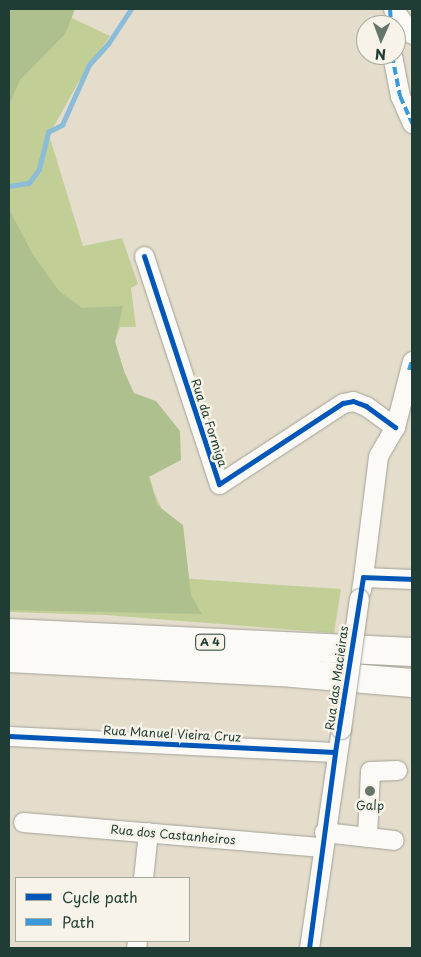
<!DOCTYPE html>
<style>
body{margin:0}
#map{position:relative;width:421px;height:957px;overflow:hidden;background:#e4ddcc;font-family:"Playpen Sans",sans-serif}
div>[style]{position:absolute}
.green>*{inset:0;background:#c1ce96}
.forest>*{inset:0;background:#afc08f}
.stream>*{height:4.5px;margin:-2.25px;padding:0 2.25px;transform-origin:2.25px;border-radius:2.25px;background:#8dbcd9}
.roads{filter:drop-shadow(0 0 1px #a2a197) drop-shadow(0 0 1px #a2a197)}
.minor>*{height:19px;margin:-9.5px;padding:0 9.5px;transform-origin:9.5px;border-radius:9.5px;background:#fbfaf7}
.highway>*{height:28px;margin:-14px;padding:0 14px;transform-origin:14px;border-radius:14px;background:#fbfaf7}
.bridges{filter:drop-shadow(0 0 1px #a2a197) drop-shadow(0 0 1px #a2a197)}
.minor-bridge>*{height:19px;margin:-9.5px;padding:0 9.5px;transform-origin:9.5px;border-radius:9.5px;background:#fbfaf7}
.quiet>*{height:4px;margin-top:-2px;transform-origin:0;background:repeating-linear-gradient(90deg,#3a99d8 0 8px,transparent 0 12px)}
.cycleway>*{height:5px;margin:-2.5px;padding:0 2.5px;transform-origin:2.5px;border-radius:2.5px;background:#0057b8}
.dots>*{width:14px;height:14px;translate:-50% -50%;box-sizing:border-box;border:2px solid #f7f3e8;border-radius:50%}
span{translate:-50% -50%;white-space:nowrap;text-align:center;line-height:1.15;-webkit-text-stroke:5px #f7f3e8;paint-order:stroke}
.shield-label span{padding:1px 4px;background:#f7f3e8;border:1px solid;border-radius:4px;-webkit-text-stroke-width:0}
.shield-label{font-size:11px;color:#1f3d34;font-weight:700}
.street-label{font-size:12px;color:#1f3d34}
.poi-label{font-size:12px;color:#1f3d34}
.frame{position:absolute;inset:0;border:10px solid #1f3d34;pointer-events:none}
.legend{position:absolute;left:15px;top:877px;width:175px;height:65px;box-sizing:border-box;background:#f7f3e8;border:1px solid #a1aaa0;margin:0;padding:6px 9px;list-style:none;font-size:15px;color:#1f3d34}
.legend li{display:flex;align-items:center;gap:10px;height:25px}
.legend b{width:25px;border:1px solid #a1aaa0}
.north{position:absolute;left:356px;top:15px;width:50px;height:50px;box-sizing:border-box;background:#f7f3e8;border:1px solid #a1aaa0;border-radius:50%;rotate:182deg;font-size:14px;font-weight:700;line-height:20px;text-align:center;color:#1f3d34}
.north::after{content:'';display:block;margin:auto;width:18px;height:22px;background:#647569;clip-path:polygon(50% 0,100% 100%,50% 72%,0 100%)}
</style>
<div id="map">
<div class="green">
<div style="clip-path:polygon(9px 9px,57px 11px,110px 36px,78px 83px,49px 135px,83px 246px,122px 238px,138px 284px,131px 288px,136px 327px,120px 327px,112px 350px,154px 492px,173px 534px,163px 577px,341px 589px,334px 633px,105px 615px,9px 612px)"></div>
</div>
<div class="forest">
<div style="clip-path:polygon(9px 9px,75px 9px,65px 34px,20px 80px,9px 105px)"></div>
<div style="clip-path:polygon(9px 209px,32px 253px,59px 291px,82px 308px,123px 306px,115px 341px,124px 371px,134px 393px,156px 401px,180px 431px,181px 460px,149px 477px,157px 505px,183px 525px,191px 595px,202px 614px,9px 610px)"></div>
</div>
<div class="stream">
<div style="left:9px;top:186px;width:20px;rotate:-9deg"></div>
<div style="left:29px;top:183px;width:17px;rotate:-54deg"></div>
<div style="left:39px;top:169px;width:38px;rotate:-76deg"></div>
<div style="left:48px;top:132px;width:16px;rotate:-27deg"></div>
<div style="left:62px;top:125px;width:66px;rotate:-65.8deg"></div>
<div style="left:89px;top:65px;width:28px;rotate:-48deg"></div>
<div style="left:108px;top:44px;width:42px;rotate:-56.7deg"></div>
</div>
<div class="roads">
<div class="minor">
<div style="left:393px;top:9px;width:31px;rotate:53deg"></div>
<div style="left:392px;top:55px;width:42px;rotate:79deg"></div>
<div style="left:400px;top:96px;width:30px;rotate:66deg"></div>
<div style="left:144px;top:256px;width:240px;rotate:71.8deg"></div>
<div style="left:219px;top:484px;width:148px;rotate:-33.2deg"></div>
<div style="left:343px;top:403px;width:10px;rotate:-11deg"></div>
<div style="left:353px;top:401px;width:14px;rotate:21deg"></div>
<div style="left:366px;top:406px;width:36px;rotate:36deg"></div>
<div style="left:363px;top:577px;width:122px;rotate:-82.9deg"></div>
<div style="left:378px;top:456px;width:34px;rotate:-60deg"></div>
<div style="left:395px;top:427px;width:68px;rotate:-75.6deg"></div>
<div style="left:361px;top:590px;width:13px;rotate:-81deg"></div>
<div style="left:363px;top:577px;width:49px;rotate:2.3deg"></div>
<div style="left:9px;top:736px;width:326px;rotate:2.8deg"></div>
<div style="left:23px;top:822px;width:300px;rotate:4.8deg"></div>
<div style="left:324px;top:832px;width:70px;rotate:6.5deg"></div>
<div style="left:367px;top:837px;width:66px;rotate:-87.4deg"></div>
<div style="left:370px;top:771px;width:27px;rotate:-2deg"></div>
<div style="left:143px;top:878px;width:46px;rotate:-83.8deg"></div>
<div style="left:136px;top:948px;width:7px;rotate:-82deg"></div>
<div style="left:309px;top:948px;width:221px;rotate:-81.7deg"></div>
</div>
<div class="highway">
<div style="left:9px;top:633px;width:403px;rotate:2.7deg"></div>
<div style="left:9px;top:658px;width:284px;rotate:3deg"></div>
<div style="left:293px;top:673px;width:119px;rotate:4.8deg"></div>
</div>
</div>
<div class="bridges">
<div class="minor-bridge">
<div style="left:341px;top:729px;width:132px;rotate:-82.2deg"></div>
</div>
</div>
<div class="quiet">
<div style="left:390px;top:9px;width:16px;rotate:86deg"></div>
<div style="left:392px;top:55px;width:42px;rotate:79deg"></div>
<div style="left:400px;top:96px;width:30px;rotate:66deg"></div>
<div style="left:409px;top:370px;width:9px;rotate:-72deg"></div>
</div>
<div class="cycleway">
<div style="left:144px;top:256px;width:240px;rotate:71.8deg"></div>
<div style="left:219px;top:484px;width:148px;rotate:-33.2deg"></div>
<div style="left:343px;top:403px;width:10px;rotate:-11deg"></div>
<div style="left:353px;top:401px;width:14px;rotate:21deg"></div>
<div style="left:366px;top:406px;width:36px;rotate:36deg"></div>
<div style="left:9px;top:736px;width:326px;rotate:2.8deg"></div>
<div style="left:309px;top:948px;width:198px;rotate:-82.4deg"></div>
<div style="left:335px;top:752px;width:177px;rotate:-80.9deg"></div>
<div style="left:363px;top:577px;width:49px;rotate:2.3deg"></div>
</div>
<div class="dots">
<div style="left:370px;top:791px;background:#647569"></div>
</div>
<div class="shield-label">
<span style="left:210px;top:642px">A 4</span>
</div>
<div class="street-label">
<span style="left:209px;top:423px;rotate:72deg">Rua da Formiga</span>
<span style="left:337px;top:678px;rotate:-82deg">Rua das Macieiras</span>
<span style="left:172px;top:734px;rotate:3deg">Rua Manuel Vieira Cruz</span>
<span style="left:173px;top:835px;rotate:5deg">Rua dos Castanheiros</span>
</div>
<div class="poi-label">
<span style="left:370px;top:806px">Galp</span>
</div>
<div class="frame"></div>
<ul class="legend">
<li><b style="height:6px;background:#0057b8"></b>Cycle path</li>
<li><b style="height:6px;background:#3a99d8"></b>Path</li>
</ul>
<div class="north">N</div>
</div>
